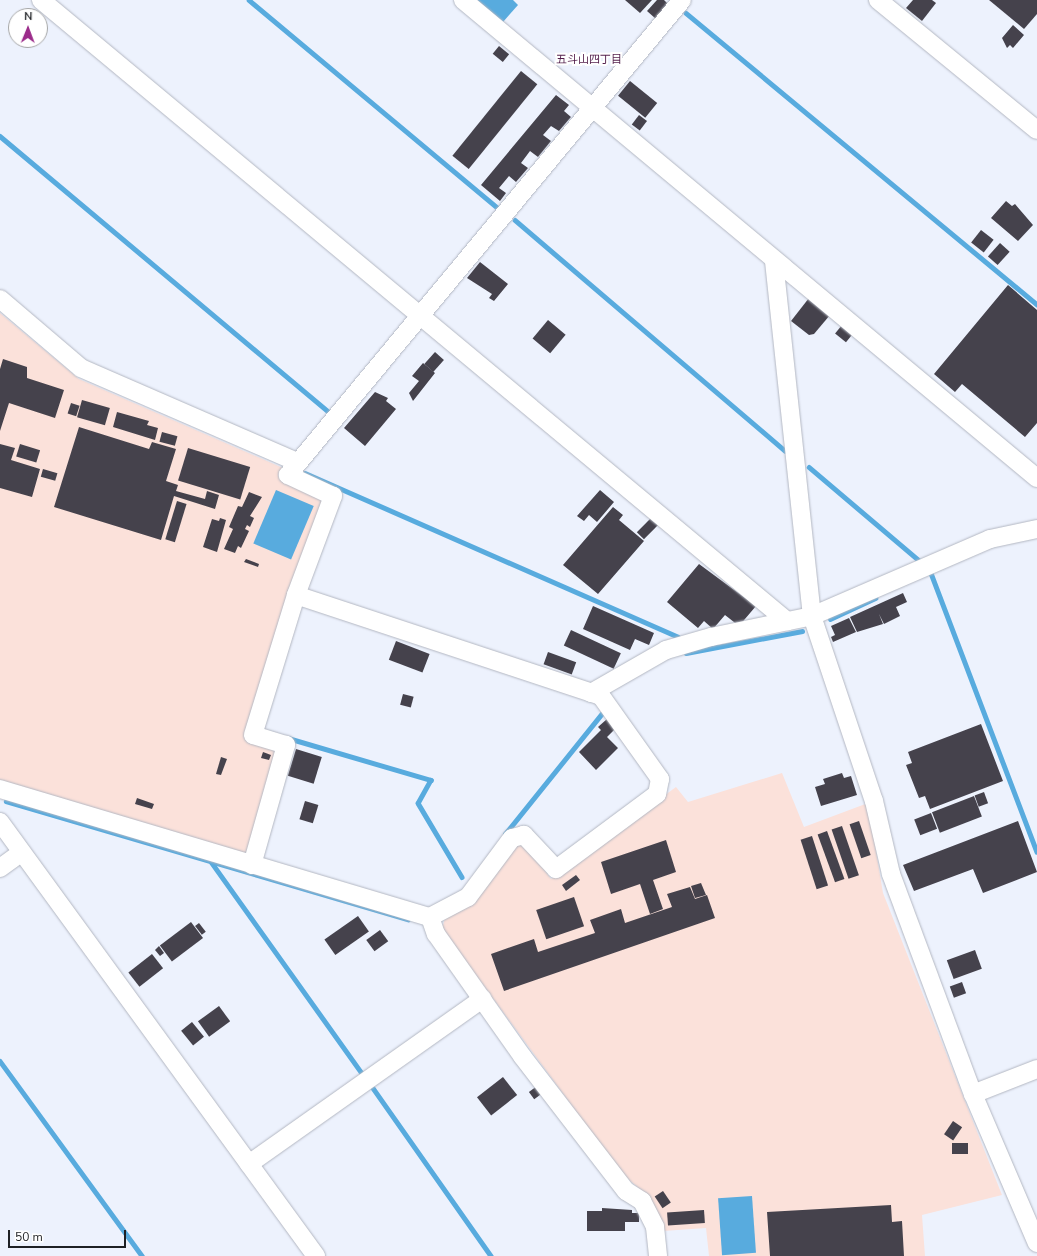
<!DOCTYPE html>
<meta charset="utf-8">
<style>
body{margin:0}
#map{position:relative;width:1037px;height:1256px;overflow:hidden;background:#edf2fd;font-family:"Nunito Sans","Noto Sans JP",sans-serif}
div>[style]{position:absolute}
.education>*{inset:0;background:#fbe1da}
.water>*{inset:0;background:#58abde;transform-origin:0 0}
.stream>*{height:4.5px;margin:-2.25px;padding:0 2.25px;transform-origin:2.25px;border-radius:2.25px;background:#58abde}
.building>*{inset:0;background:#45424c;transform-origin:0 0}
.roads{filter:drop-shadow(0 0 1px #b3b7c2) drop-shadow(0 0 1px #b3b7c2)}
.minor>*{height:18px;margin:-9px;padding:0 9px;transform-origin:9px;border-radius:9px;background:#fff}
span{translate:-50% -50%;white-space:nowrap;text-align:center;line-height:1.15;-webkit-text-stroke:4px #fff;paint-order:stroke}
.neighbourhood-label{font-size:11px;color:#521d4a}
.north{position:absolute;left:8px;top:8px;width:40px;height:40px;box-sizing:border-box;background:#fff;border:1px solid #a5a6a7;border-radius:50%;rotate:1deg;font-size:11px;font-weight:700;line-height:16px;text-align:center;color:#1e2024}
.north::after{content:'';display:block;margin:auto;width:14px;height:18px;background:#9b2b8a;clip-path:polygon(50% 0,100% 100%,50% 72%,0 100%)}
.scale{position:absolute;left:8px;top:1230px;width:118px;height:18px;box-sizing:border-box;border:2px solid #1e2024;border-top:0;padding-left:5px;font-size:12px;line-height:14px;white-space:nowrap;color:#1e2024;-webkit-text-stroke:3px #fff;paint-order:stroke}
</style>
<div id="map">
<div class="education">
<div style="clip-path:polygon(0 313px,79px 379px,283px 468px,278px 476px,325px 495px,244px 737px,275px 748px,278px 756px,250px 855px,0 781px)"></div>
<div style="clip-path:polygon(782px 773px,804px 827px,868px 803px,883px 893px,1002px 1195px,922px 1215px,925px 1256px,709px 1256px,706px 1228px,663px 1231px,657px 1211px,648px 1196px,622px 1174px,442px 929px,445px 918px,519px 842px,526px 844px,551px 879px,676px 787px,688px 802px)"></div>
</div>
<div class="water">
<div style="clip-path:polygon(477px 0,513px 0,518px 5px,503px 22px)"></div>
<div style="left:276px;top:490px;width:41px;height:58px;rotate:23deg"></div>
<div style="left:752px;top:1196px;width:57px;height:34px;rotate:86deg"></div>
</div>
<div class="stream">
<div style="left:249px;top:0;width:323px;rotate:39.9deg"></div>
<div style="left:686px;top:13px;width:456px;rotate:39.7deg"></div>
<div style="left:0;top:136px;width:428px;rotate:40deg"></div>
<div style="left:515px;top:220px;width:355px;rotate:40.5deg"></div>
<div style="left:809px;top:467px;width:147px;rotate:40.3deg"></div>
<div style="left:305px;top:473px;width:407px;rotate:23.7deg"></div>
<div style="left:931px;top:573px;width:298px;rotate:69.2deg"></div>
<div style="left:830px;top:619px;width:50px;rotate:-25deg"></div>
<div style="left:686px;top:653px;width:118px;rotate:-10.7deg"></div>
<div style="left:288px;top:738px;width:149px;rotate:16.4deg"></div>
<div style="left:431px;top:780px;width:26px;rotate:119deg"></div>
<div style="left:418px;top:803px;width:86px;rotate:59.3deg"></div>
<div style="left:6px;top:801px;width:419px;rotate:16.4deg"></div>
<div style="left:505px;top:834px;width:158px;rotate:-51.2deg"></div>
<div style="left:212px;top:863px;width:258px;rotate:54.5deg"></div>
<div style="left:0;top:1061px;width:241px;rotate:53.9deg"></div>
<div style="left:373px;top:1088px;width:205px;rotate:54.9deg"></div>
</div>
<div class="building">
<div style="clip-path:polygon(625px 0,652px 0,640px 13px)"></div>
<div style="clip-path:polygon(657px 0,664px 0,669px 5px,656px 19px,647px 11px)"></div>
<div style="clip-path:polygon(913px 0,932px 0,936px 3px,922px 21px,906px 8px)"></div>
<div style="clip-path:polygon(989px 0,1037px 0,1037px 14px,1024px 29px)"></div>
<div style="clip-path:polygon(1013px 25px,1024px 35px,1013px 48px,1010px 45px,1007px 48px,1002px 38px)"></div>
<div style="left:499px;top:46px;width:13px;height:10px;rotate:39deg"></div>
<div style="left:521px;top:71px;width:21px;height:109px;rotate:39deg"></div>
<div style="left:630px;top:81px;width:35px;height:19px;rotate:39deg"></div>
<div style="clip-path:polygon(556px 95px,569px 105px,564px 111px,571px 117px,559px 131px,551px 126px,543px 135px,551px 141px,538px 157px,530px 151px,521px 163px,528px 168px,516px 182px,509px 176px,499px 188px,506px 193px,500px 201px,481px 185px)"></div>
<div style="left:639px;top:115px;width:10px;height:12px;rotate:37deg"></div>
<div style="clip-path:polygon(1006px 201px,1012px 206px,1015px 204px,1033px 225px,1018px 241px,991px 218px)"></div>
<div style="left:981px;top:230px;width:16px;height:16px;rotate:38deg"></div>
<div style="left:1000px;top:243px;width:13px;height:18px;rotate:42deg"></div>
<div style="clip-path:polygon(480px 262px,508px 284px,494px 301px,489px 298px,492px 294px,467px 278px)"></div>
<div style="clip-path:polygon(1008px 285px,1037px 310px,1037px 423px,1025px 437px,962px 384px,955px 392px,934px 374px)"></div>
<div style="clip-path:polygon(809px 298px,830px 315px,814px 334px,809px 335px,791px 321px)"></div>
<div style="left:548px;top:320px;width:23px;height:24px;rotate:40deg"></div>
<div style="left:842px;top:325px;width:14px;height:11px;rotate:39deg"></div>
<div style="left:435px;top:352px;width:12px;height:16px;rotate:42deg"></div>
<div style="clip-path:polygon(3px 359px,27px 367px,27px 378px,64px 390px,55px 418px,9px 403px,0 431px,0 369px)"></div>
<div style="clip-path:polygon(423px 363px,435px 373px,413px 401px,409px 393px,419px 381px,412px 376px)"></div>
<div style="clip-path:polygon(375px 392px,388px 398px,386px 401px,396px 409px,365px 446px,344px 428px)"></div>
<div style="left:82px;top:400px;width:29px;height:18px;rotate:16deg"></div>
<div style="left:71px;top:403px;width:9px;height:11px;rotate:18deg"></div>
<div style="clip-path:polygon(117px 412px,149px 421px,147px 425px,158px 428px,155px 440px,113px 427px)"></div>
<div style="clip-path:polygon(79px 427px,149px 449px,152px 442px,176px 449px,166px 481px,178px 485px,176px 491px,205px 499px,207px 491px,219px 495px,215px 509px,174px 496px,161px 540px,54px 507px)"></div>
<div style="left:162px;top:432px;width:16px;height:10px;rotate:15deg"></div>
<div style="clip-path:polygon(0 444px,15px 448px,11px 460px,40px 469px,32px 497px,0 488px)"></div>
<div style="left:20px;top:444px;width:21px;height:13px;rotate:17deg"></div>
<div style="left:188px;top:448px;width:65px;height:34px;rotate:17deg"></div>
<div style="left:43px;top:469px;width:15px;height:8px;rotate:16deg"></div>
<div style="clip-path:polygon(600px 490px,614px 502px,597px 522px,589px 515px,584px 521px,577px 516px)"></div>
<div style="clip-path:polygon(249px 492px,262px 497px,250px 516px,254px 518px,250px 527px,247px 525px,245px 529px,249px 531px,241px 548px,238px 546px,235px 553px,224px 549px,233px 529px,229px 527px,238px 506px,242px 507px)"></div>
<div style="left:177px;top:501px;width:10px;height:40px;rotate:17deg"></div>
<div style="clip-path:polygon(613px 507px,623px 515px,619px 520px,644px 541px,598px 594px,563px 565px)"></div>
<div style="clip-path:polygon(220px 518px,226px 520px,217px 552px,203px 547px,212px 519px,219px 521px)"></div>
<div style="left:651px;top:518px;width:10px;height:20px;rotate:45deg"></div>
<div style="clip-path:polygon(246px 559px,259px 564px,258px 567px,244px 562px)"></div>
<div style="clip-path:polygon(699px 564px,756px 606px,739px 626px,725px 615px,713px 629px,704px 621px,698px 628px,667px 602px)"></div>
<div style="clip-path:polygon(903px 593px,907px 602px,896px 607px,900px 616px,884px 624px,879px 614px,883px 624px,857px 632px,850px 617px)"></div>
<div style="clip-path:polygon(593px 606px,654px 633px,649px 645px,635px 639px,630px 650px,583px 629px)"></div>
<div style="clip-path:polygon(849px 618px,856px 632px,833px 642px,831px 637px,835px 635px,831px 626px)"></div>
<div style="left:571px;top:630px;width:55px;height:17px;rotate:25deg"></div>
<div style="left:396px;top:641px;width:36px;height:20px;rotate:21deg"></div>
<div style="left:548px;top:652px;width:30px;height:13px;rotate:20deg"></div>
<div style="left:403px;top:694px;width:11px;height:11px;rotate:15deg"></div>
<div style="clip-path:polygon(607px 719px,616px 728px,607px 737px,618px 748px,596px 770px,579px 752px,601px 730px,598px 727px)"></div>
<div style="clip-path:polygon(981px 724px,1003px 781px,930px 809px,925px 796px,919px 798px,906px 765px,912px 763px,908px 752px)"></div>
<div style="left:296px;top:749px;width:27px;height:28px;rotate:17deg"></div>
<div style="clip-path:polygon(263px 752px,271px 755px,269px 760px,261px 758px)"></div>
<div style="clip-path:polygon(221px 757px,227px 759px,221px 775px,216px 774px)"></div>
<div style="clip-path:polygon(842px 773px,844px 778px,851px 776px,857px 795px,821px 806px,815px 787px,825px 784px,823px 779px)"></div>
<div style="left:984px;top:792px;width:12px;height:10px;rotate:70deg"></div>
<div style="left:974px;top:796px;width:22px;height:45px;rotate:69deg"></div>
<div style="clip-path:polygon(137px 798px,154px 804px,152px 809px,135px 804px)"></div>
<div style="left:305px;top:801px;width:14px;height:19px;rotate:17deg"></div>
<div style="left:931px;top:813px;width:17px;height:18px;rotate:69deg"></div>
<div style="left:859px;top:821px;width:36px;height:10px;rotate:71deg"></div>
<div style="clip-path:polygon(1018px 821px,1037px 872px,983px 893px,973px 869px,914px 891px,903px 865px)"></div>
<div style="left:842px;top:826px;width:52px;height:11px;rotate:71deg"></div>
<div style="left:827px;top:831px;width:51px;height:10px;rotate:70deg"></div>
<div style="left:812px;top:836px;width:52px;height:12px;rotate:72deg"></div>
<div style="clip-path:polygon(666px 840px,676px 872px,653px 880px,663px 909px,650px 914px,640px 884px,611px 894px,601px 862px)"></div>
<div style="clip-path:polygon(576px 875px,580px 880px,566px 891px,562px 885px)"></div>
<div style="clip-path:polygon(701px 883px,706px 895px,695px 898px,691px 886px)"></div>
<div style="clip-path:polygon(690px 887px,695px 899px,707px 895px,715px 918px,504px 991px,491px 954px,534px 939px,538px 952px,595px 933px,590px 920px,621px 909px,625px 923px,672px 907px,667px 894px)"></div>
<div style="left:574px;top:897px;width:31px;height:40px;rotate:71deg"></div>
<div style="left:358px;top:916px;width:19px;height:41px;rotate:55deg"></div>
<div style="left:191px;top:922px;width:20px;height:39px;rotate:53deg"></div>
<div style="left:199px;top:923px;width:11px;height:5px;rotate:52deg"></div>
<div style="left:380px;top:930px;width:14px;height:17px;rotate:54deg"></div>
<div style="clip-path:polygon(159px 946px,164px 953px,160px 956px,155px 950px)"></div>
<div style="left:975px;top:950px;width:20px;height:30px;rotate:70deg"></div>
<div style="left:152px;top:954px;width:18px;height:30px;rotate:52deg"></div>
<div style="left:962px;top:982px;width:12px;height:13px;rotate:70deg"></div>
<div style="left:219px;top:1006px;width:19px;height:26px;rotate:54deg"></div>
<div style="left:192px;top:1022px;width:19px;height:14px;rotate:51deg"></div>
<div style="left:503px;top:1077px;width:23px;height:33px;rotate:52deg"></div>
<div style="left:537px;top:1086px;width:9px;height:10px;rotate:54deg"></div>
<div style="left:953px;top:1121px;width:11px;height:16px;rotate:34deg"></div>
<div style="left:952px;top:1143px;width:16px;height:11px"></div>
<div style="left:663px;top:1191px;width:14px;height:10px;rotate:56deg"></div>
<div style="clip-path:polygon(891px 1205px,892px 1222px,902px 1221px,904px 1256px,770px 1256px,767px 1212px)"></div>
<div style="clip-path:polygon(602px 1208px,632px 1210px,632px 1213px,639px 1213px,639px 1222px,625px 1222px,625px 1231px,587px 1231px,587px 1211px,602px 1211px)"></div>
<div style="left:704px;top:1210px;width:13px;height:37px;rotate:86deg"></div>
</div>
<div class="roads">
<div class="minor">
<div style="left:41px;top:0;width:971px;rotate:39.78deg"></div>
<div style="left:463px;top:0;width:747px;rotate:39.79deg"></div>
<div style="left:878px;top:0;width:205px;rotate:39.3deg"></div>
<div style="left:774px;top:261px;width:357px;rotate:83.9deg"></div>
<div style="left:812px;top:616px;width:195px;rotate:71.5deg"></div>
<div style="left:874px;top:801px;width:75px;rotate:76.9deg"></div>
<div style="left:891px;top:874px;width:235px;rotate:69.6deg"></div>
<div style="left:973px;top:1094px;width:162px;rotate:66.8deg"></div>
<div style="left:0;top:299px;width:106px;rotate:40.4deg"></div>
<div style="left:81px;top:368px;width:236px;rotate:23.5deg"></div>
<div style="left:296px;top:595px;width:321px;rotate:18.3deg"></div>
<div style="left:601px;top:696px;width:102px;rotate:54.6deg"></div>
<div style="left:660px;top:779px;width:15px;rotate:101deg"></div>
<div style="left:657px;top:794px;width:126px;rotate:143.4deg"></div>
<div style="left:556px;top:869px;width:47px;rotate:-133.3deg"></div>
<div style="left:524px;top:835px;width:12px;rotate:166deg"></div>
<div style="left:512px;top:838px;width:74px;rotate:126.7deg"></div>
<div style="left:468px;top:897px;width:43px;rotate:152.2deg"></div>
<div style="left:591px;top:693px;width:86px;rotate:-29.8deg"></div>
<div style="left:666px;top:650px;width:47px;rotate:-16.1deg"></div>
<div style="left:711px;top:637px;width:103px;rotate:-11.7deg"></div>
<div style="left:812px;top:616px;width:194px;rotate:-23.4deg"></div>
<div style="left:990px;top:539px;width:48px;rotate:-12deg"></div>
<div style="left:0;top:789px;width:449px;rotate:16.6deg"></div>
<div style="left:430px;top:917px;width:18px;rotate:71deg"></div>
<div style="left:436px;top:934px;width:149px;rotate:54.8deg"></div>
<div style="left:522px;top:1056px;width:170px;rotate:52.4deg"></div>
<div style="left:626px;top:1191px;width:19px;rotate:32deg"></div>
<div style="left:642px;top:1201px;width:29px;rotate:63deg"></div>
<div style="left:655px;top:1227px;width:29px;rotate:84deg"></div>
<div style="left:0;top:822px;width:537px;rotate:53.94deg"></div>
<div style="left:252px;top:865px;width:125px;rotate:-74.2deg"></div>
<div style="left:286px;top:745px;width:34px;rotate:-163deg"></div>
<div style="left:253px;top:735px;width:146px;rotate:-72.9deg"></div>
<div style="left:296px;top:595px;width:106px;rotate:-69.5deg"></div>
<div style="left:333px;top:496px;width:50px;rotate:-155deg"></div>
<div style="left:288px;top:475px;width:617px;rotate:-50.33deg"></div>
<div style="left:0;top:868px;width:26px;rotate:-36deg"></div>
<div style="left:973px;top:1094px;width:69px;rotate:-21.3deg"></div>
<div style="left:249px;top:1164px;width:286px;rotate:-35.3deg"></div>
</div>
</div>
<div class="neighbourhood-label">
<span style="left:589px;top:60px">五斗山四丁目</span>
</div>
<div class="north">N</div>
<div class="scale">50 m</div>
</div>
